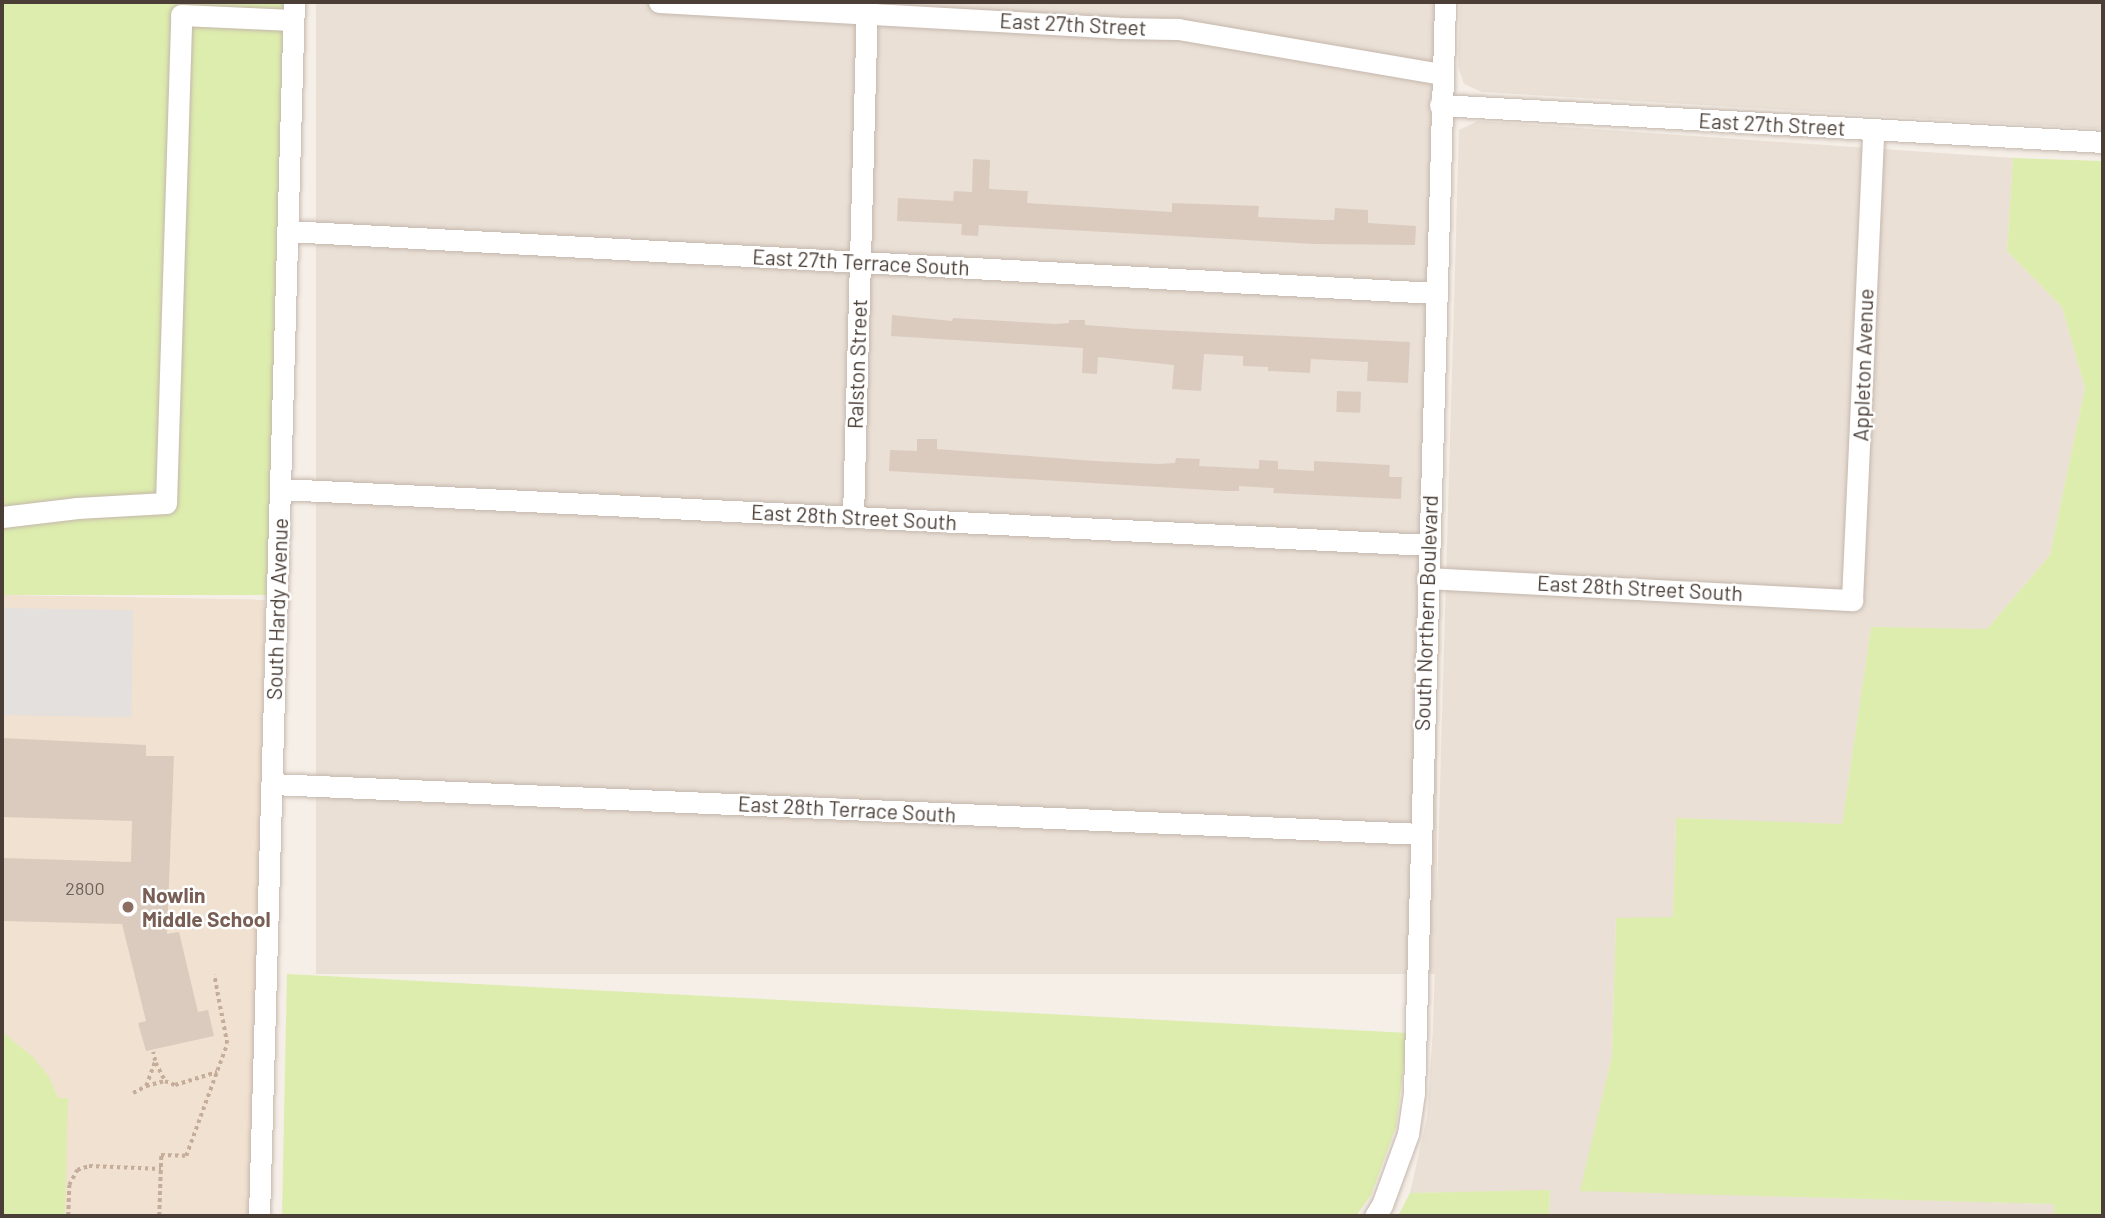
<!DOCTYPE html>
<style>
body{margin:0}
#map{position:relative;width:2105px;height:1218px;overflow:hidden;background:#f5efe8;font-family:Barlow,sans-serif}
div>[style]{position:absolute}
.residential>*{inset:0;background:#eae0d6;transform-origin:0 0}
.education>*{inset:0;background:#f0e1d1;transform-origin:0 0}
.green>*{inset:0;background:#ddedad;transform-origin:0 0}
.parking>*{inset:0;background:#e3e0dd;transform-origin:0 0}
.building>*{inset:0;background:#dbcbbf;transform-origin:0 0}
.path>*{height:3.5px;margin-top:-1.75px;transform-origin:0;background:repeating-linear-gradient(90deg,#c5ad99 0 3.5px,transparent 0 7px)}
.roads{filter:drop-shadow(0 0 2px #c5b7ac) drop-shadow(0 0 2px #c5b7ac)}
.minor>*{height:21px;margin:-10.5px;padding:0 10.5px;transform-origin:10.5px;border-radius:10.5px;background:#fff}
.dots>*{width:19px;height:19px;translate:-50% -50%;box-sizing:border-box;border:4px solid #fff;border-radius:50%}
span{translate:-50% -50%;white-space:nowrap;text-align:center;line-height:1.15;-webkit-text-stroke:5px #fff;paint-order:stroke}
.number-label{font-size:18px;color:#6e6158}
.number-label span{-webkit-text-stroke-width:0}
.street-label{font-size:21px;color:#4a3e36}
.education-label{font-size:21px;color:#785e54;font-weight:700}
.left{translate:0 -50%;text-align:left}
.frame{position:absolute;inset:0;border:4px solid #4a3e36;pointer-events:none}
</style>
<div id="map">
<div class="residential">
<div style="left:316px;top:2px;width:1121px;height:972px"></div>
<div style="clip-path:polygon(1460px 2px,2103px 2px,2103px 129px,1482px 92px,1464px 84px,1458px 66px)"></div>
<div style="clip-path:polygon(1478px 121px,2013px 158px,2007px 251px,2062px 307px,2085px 388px,2050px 555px,1987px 629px,1871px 628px,1842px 825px,1676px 818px,1673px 918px,1616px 918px,1612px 1056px,1581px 1190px,2054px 1204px,2054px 1216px,1549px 1216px,1550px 1191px,1410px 1193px,1427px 1117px,1433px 1030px,1459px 130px)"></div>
</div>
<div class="education">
<div style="left:2px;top:595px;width:263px;height:621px;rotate:1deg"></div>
</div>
<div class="green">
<div style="left:2px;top:2px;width:282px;height:593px"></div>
<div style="clip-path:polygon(2013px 158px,2103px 161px,2103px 1216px,2054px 1216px,2054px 1204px,1580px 1191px,1612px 1056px,1616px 918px,1673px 917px,1676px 818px,1842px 824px,1871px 627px,1987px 629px,2050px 555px,2085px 388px,2062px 307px,2007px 251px)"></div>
<div style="clip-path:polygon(287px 974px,1408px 1033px,1396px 1127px,1371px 1195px,1356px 1216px,300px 1216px,282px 1215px)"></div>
<div style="clip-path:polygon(2px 1032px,33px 1057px,49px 1077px,58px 1098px,68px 1098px,65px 1216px,2px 1216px)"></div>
<div style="clip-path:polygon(1550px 1190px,1549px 1216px,1398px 1216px,1410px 1193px)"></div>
</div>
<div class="parking">
<div style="left:2px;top:608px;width:131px;height:107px;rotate:1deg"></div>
</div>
<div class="building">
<div style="clip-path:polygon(973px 159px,990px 160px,989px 189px,1028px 191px,1027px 203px,1172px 212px,1172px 203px,1259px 206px,1258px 217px,1324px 220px,1334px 220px,1335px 208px,1368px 210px,1368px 223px,1416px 226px,1415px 245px,1315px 244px,979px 225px,978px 236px,961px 235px,962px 224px,897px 221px,898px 198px,953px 201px,954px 191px,972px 192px)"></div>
<div style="clip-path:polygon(892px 315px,952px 321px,953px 318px,1056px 324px,1069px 323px,1069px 320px,1085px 320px,1085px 325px,1138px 329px,1410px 342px,1408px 383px,1367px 381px,1368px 362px,1311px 359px,1310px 373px,1268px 371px,1268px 367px,1243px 366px,1243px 356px,1204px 354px,1201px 391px,1172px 389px,1174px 365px,1098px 357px,1097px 374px,1082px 373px,1083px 348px,891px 336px)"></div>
<div style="left:1337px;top:391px;width:24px;height:21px;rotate:2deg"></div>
<div style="clip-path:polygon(917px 439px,937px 439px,937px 449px,1095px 461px,1158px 464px,1175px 463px,1176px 458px,1200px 459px,1199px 466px,1259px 469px,1259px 460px,1278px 461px,1278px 469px,1314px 471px,1314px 461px,1390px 465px,1389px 477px,1402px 477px,1401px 499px,1273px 493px,1274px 488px,1239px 486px,1239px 491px,1226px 491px,889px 471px,890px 450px,917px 451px)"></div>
<div style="clip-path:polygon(2px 738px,146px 745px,146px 756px,174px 756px,167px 934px,179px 932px,198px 1012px,208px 1010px,214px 1036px,146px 1051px,138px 1023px,146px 1021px,122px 924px,2px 921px,2px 858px,131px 862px,132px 821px,2px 817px)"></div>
</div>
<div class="path">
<div style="left:156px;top:1063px;width:20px;rotate:63deg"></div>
<div style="left:146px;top:1086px;width:27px;rotate:-70deg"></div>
<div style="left:155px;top:1061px;width:9px;rotate:-103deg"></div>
<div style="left:133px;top:1093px;width:15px;rotate:-28deg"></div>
<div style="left:146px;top:1086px;width:20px;rotate:-15deg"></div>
<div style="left:165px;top:1081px;width:11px;rotate:22deg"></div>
<div style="left:175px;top:1085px;width:44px;rotate:-17.2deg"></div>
<div style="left:68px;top:1216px;width:31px;rotate:-88deg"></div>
<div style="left:69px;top:1185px;width:17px;rotate:-62deg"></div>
<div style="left:77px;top:1170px;width:13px;rotate:-18deg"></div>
<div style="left:89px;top:1166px;width:72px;rotate:2.4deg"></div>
<div style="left:159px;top:1216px;width:61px;rotate:-88.1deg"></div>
<div style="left:161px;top:1155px;width:25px;rotate:2deg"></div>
<div style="left:186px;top:1156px;width:119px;rotate:-69.9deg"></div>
<div style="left:227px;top:1044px;width:70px;rotate:-100.7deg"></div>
</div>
<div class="roads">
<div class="minor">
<div style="left:659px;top:2px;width:460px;rotate:3.2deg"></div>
<div style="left:1118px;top:28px;width:60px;rotate:1deg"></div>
<div style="left:1178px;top:29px;width:267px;rotate:9.7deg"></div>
<div style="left:1440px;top:105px;width:664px;rotate:3.19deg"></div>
<div style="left:287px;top:231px;width:1150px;rotate:3.09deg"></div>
<div style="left:280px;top:489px;width:1149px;rotate:2.79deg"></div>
<div style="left:2px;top:517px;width:76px;rotate:-6.8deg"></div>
<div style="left:77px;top:508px;width:89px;rotate:-3.2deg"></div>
<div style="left:166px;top:503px;width:488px;rotate:-88.2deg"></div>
<div style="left:181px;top:15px;width:112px;rotate:2.6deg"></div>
<div style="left:853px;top:517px;width:515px;rotate:-88.44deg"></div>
<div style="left:1427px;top:578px;width:426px;rotate:3deg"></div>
<div style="left:1852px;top:600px;width:470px;rotate:-87.4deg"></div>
<div style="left:272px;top:784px;width:1150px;rotate:2.49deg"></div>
<div style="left:259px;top:1216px;width:1215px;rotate:-88.35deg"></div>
<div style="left:1375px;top:1216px;width:13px;rotate:-58deg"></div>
<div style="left:1382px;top:1205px;width:76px;rotate:-69.9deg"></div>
<div style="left:1408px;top:1134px;width:41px;rotate:-81.7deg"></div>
<div style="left:1414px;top:1093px;width:1091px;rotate:-88.37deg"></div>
</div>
</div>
<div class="dots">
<div style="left:128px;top:907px;background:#8d6e63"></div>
</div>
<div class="number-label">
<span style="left:85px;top:888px">2800</span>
</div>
<div class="street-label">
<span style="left:1073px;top:24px;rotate:3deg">East 27th Street</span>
<span style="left:1772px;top:124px;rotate:3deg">East 27th Street</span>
<span style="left:861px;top:262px;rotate:3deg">East 27th Terrace South</span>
<span style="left:857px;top:364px;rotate:-88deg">Ralston Street</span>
<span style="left:1863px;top:365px;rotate:-88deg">Appleton Avenue</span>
<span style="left:854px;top:517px;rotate:3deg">East 28th Street South</span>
<span style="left:1640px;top:588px;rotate:3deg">East 28th Street South</span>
<span style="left:277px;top:609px;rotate:-88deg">South Hardy Avenue</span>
<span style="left:1426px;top:613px;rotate:-88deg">South Northern Boulevard</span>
<span style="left:847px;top:809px;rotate:3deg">East 28th Terrace South</span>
</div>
<div class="education-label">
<span class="left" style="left:142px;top:907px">Nowlin<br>Middle School</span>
</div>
<div class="frame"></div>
</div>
